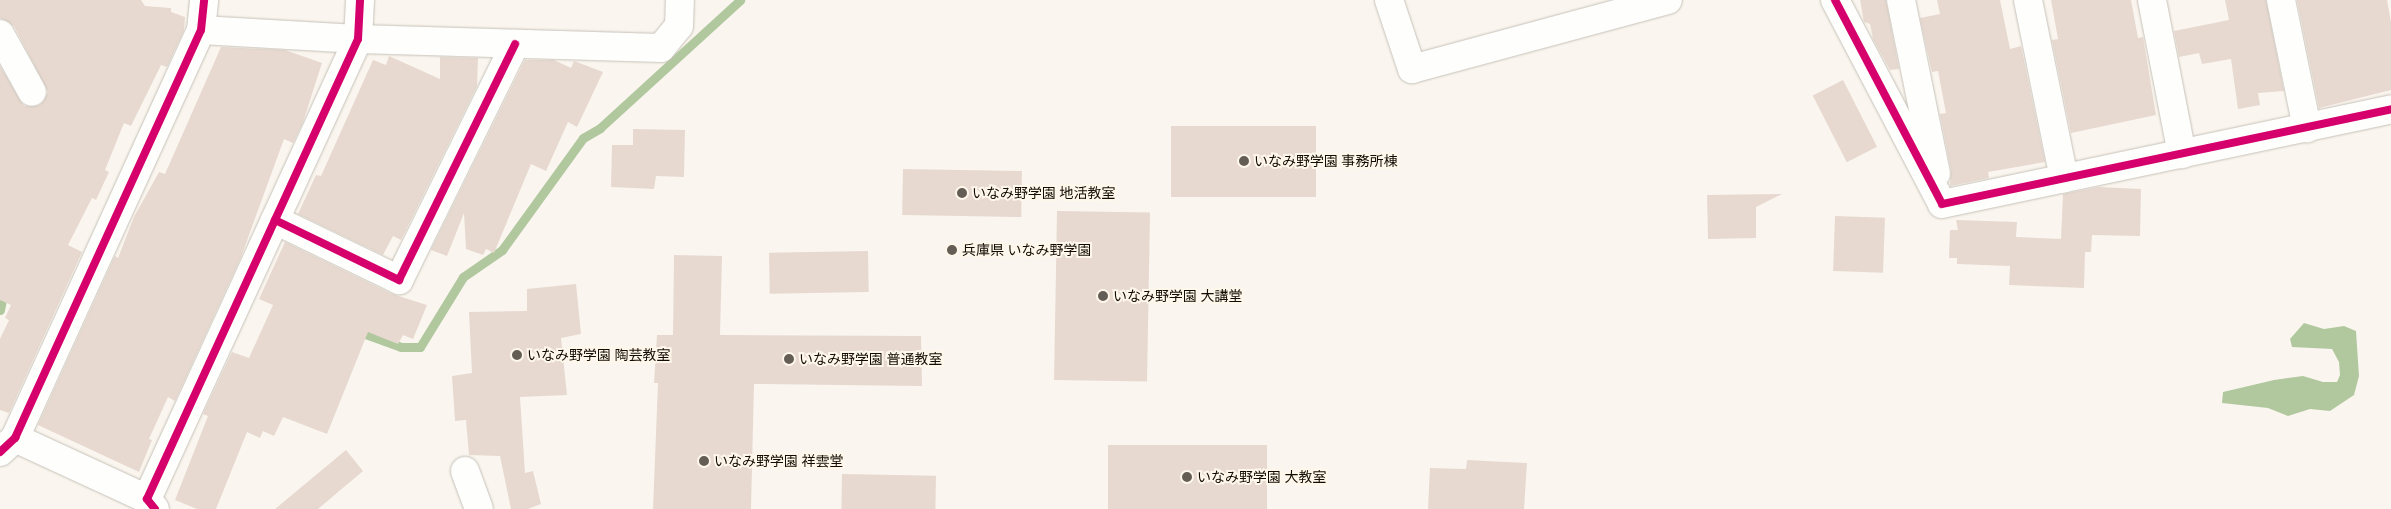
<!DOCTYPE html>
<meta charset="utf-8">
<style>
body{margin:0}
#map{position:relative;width:2391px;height:509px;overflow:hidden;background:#faf6ef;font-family:Roboto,"Noto Sans JP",sans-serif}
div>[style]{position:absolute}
.water>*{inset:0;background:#b1c89f}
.stream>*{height:9px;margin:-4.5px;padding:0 4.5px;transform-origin:4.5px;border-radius:4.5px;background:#b1c89f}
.building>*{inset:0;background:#e7d9d0;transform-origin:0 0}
.roads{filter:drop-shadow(0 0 1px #c6c1b8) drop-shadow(0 0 1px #c6c1b8)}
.minor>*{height:28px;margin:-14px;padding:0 14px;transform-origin:14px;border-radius:14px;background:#fefefd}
.cycleway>*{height:8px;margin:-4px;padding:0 4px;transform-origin:4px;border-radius:4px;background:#d6006c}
.dots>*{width:14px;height:14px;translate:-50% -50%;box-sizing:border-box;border:2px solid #fff7ea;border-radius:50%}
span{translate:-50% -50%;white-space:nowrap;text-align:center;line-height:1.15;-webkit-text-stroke:4px #fff7ea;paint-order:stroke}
.poi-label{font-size:14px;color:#120b03}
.left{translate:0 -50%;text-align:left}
</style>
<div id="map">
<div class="water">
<div style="clip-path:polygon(2304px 323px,2324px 329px,2344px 326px,2356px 331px,2359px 376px,2354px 395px,2330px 411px,2310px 409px,2288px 416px,2268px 408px,2222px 403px,2223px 392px,2274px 380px,2303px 376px,2323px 382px,2337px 382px,2340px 375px,2339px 362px,2332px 349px,2292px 347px,2290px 339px)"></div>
</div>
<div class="stream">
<div style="left:0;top:310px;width:20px;rotate:-79deg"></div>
<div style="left:357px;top:331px;width:47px;rotate:20deg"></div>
<div style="left:401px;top:347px;width:19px"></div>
<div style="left:420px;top:347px;width:82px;rotate:-58.4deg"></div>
<div style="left:463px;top:277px;width:47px;rotate:-34.7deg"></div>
<div style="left:502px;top:250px;width:138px;rotate:-54.1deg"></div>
<div style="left:583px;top:138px;width:20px;rotate:-30deg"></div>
<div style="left:600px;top:128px;width:190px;rotate:-42.4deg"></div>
</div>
<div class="building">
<div style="clip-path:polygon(0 0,141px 0,145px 6px,171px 8px,171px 12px,185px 17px,184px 30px,167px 67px,161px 65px,131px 126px,124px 123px,105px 170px,109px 172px,96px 200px,92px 198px,68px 245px,82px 252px,9px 413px,0 410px,0 339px,9px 320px,5px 318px,11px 305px,0 300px,0 66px,24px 106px,40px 105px,48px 92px,14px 26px,0 18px)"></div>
<div style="clip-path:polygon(1860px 0,1886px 0,1899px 69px,1890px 70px,1873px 39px,1870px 24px,1864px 22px)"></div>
<div style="clip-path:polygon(1937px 0,2000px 0,2010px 49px,2021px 46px,2045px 162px,1988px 172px,1989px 178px,1950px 186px,1951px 170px,1940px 114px,1946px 113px,1938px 71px,1932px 72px,1920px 18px,1940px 14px)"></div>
<div style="clip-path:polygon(2051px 0,2131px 0,2138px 38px,2143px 37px,2156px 115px,2071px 133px,2052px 40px,2058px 39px)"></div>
<div style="clip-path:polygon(2225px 0,2266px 0,2284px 91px,2258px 93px,2260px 105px,2238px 109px,2231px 59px,2202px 64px,2199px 53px,2179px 57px,2174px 31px,2229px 20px)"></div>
<div style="clip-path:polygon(2297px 0,2387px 0,2391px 22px,2391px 90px,2319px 108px)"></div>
<div style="clip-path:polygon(221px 47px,285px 50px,322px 63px,303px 122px,293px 143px,284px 139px,241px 257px,175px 401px,168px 397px,149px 439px,152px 440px,139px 472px,38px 425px,115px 256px,118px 258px,134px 217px,159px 172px,165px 174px)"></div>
<div style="clip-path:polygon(389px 56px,440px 79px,440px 57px,478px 58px,477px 86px,401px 240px,393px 236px,383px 255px,298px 214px,316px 175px,321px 176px,373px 60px,386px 65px)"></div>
<div style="clip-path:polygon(525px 60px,554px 60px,571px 68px,574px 61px,603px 72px,577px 127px,568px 122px,546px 171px,531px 164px,494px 253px,486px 249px,483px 255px,466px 249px,464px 213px,447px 256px,431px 250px)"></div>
<div style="left:1843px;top:80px;width:75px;height:34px;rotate:63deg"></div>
<div style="left:1171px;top:126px;width:145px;height:71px"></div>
<div style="clip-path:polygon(633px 129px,685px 130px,684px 177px,656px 176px,654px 189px,611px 187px,612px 145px,633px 145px)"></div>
<div style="left:903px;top:169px;width:119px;height:46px;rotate:1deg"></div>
<div style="clip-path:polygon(2099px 187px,2141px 189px,2140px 236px,2092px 235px,2091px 252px,2085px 252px,2084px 288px,2009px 285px,2010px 266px,1957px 264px,1957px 258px,1949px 258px,1950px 230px,1958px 230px,1956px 220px,2017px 222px,2016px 237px,2061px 239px,2063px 194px)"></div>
<div style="clip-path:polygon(1782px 194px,1756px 207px,1756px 238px,1708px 239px,1707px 195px)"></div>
<div style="left:1057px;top:211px;width:93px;height:169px;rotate:1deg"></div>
<div style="left:1835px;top:216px;width:50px;height:55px;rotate:2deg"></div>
<div style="clip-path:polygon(285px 242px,392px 294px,427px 305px,413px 339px,403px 335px,398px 344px,368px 332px,327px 434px,283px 417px,274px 436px,263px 431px,260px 438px,247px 432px,216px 509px,197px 509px,175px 500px,208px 416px,203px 414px,232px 352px,249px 358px,273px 305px,259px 299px)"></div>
<div style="left:868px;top:251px;width:41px;height:99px;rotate:89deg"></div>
<div style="clip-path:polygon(674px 255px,722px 256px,720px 335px,921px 336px,922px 386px,754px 384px,751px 509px,653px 509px,658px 383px,654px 383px,657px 335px,673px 335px)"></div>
<div style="clip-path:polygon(576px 284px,581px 334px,561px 338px,567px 395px,520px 397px,525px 473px,533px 471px,541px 504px,528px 509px,511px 509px,500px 456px,469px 455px,466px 420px,455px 421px,452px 376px,472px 373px,469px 312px,527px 311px,527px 289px)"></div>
<div style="left:1108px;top:445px;width:159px;height:64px"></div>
<div style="clip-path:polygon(346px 450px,363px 471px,318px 509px,275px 509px)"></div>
<div style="clip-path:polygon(1467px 460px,1527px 463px,1524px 509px,1428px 509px,1430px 468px,1466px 469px)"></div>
<div style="left:842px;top:474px;width:94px;height:35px;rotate:1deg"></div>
</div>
<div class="roads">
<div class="minor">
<div style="left:1389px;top:0;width:73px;rotate:71.6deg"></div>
<div style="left:1412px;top:69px;width:265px;rotate:-15.1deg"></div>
<div style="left:1835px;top:0;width:230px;rotate:62.3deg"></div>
<div style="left:1942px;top:204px;width:459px;rotate:-11.9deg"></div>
<div style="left:1901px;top:0;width:177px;rotate:78.6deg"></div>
<div style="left:2028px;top:0;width:182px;rotate:78.6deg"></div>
<div style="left:2152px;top:0;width:157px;rotate:79deg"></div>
<div style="left:2281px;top:0;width:131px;rotate:78.5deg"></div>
<div style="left:201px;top:30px;width:157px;rotate:3.3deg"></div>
<div style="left:358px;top:39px;width:303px;rotate:1.7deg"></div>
<div style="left:661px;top:48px;width:28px;rotate:-51deg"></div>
<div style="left:679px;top:26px;width:26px;rotate:-88deg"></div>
<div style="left:0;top:34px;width:66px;rotate:61.1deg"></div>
<div style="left:275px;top:220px;width:138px;rotate:25.8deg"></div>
<div style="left:399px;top:280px;width:263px;rotate:-63.8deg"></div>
<div style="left:15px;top:438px;width:145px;rotate:24.8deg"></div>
<div style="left:0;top:452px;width:21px;rotate:-43deg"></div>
<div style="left:15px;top:438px;width:448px;rotate:-65.5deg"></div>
<div style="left:201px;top:30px;width:30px;rotate:-84deg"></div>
<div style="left:465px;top:471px;width:40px;rotate:69.8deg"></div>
<div style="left:155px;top:509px;width:13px;rotate:-129deg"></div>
<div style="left:147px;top:499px;width:506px;rotate:-65.36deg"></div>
<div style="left:358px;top:39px;width:39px;rotate:-87deg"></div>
</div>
</div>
<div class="cycleway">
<div style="left:1835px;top:0;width:230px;rotate:62.3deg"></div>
<div style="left:1942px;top:204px;width:459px;rotate:-11.9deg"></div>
<div style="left:275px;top:220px;width:138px;rotate:25.8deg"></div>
<div style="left:399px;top:280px;width:263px;rotate:-63.8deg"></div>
<div style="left:0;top:452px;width:21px;rotate:-43deg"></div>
<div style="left:15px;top:438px;width:448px;rotate:-65.5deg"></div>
<div style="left:201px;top:30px;width:30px;rotate:-84deg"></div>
<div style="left:155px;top:509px;width:13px;rotate:-129deg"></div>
<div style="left:147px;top:499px;width:506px;rotate:-65.36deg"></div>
<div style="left:358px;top:39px;width:39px;rotate:-87deg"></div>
</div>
<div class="dots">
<div style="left:1244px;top:161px;background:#635d56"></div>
<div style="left:962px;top:193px;background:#635d56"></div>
<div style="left:952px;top:250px;background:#635d56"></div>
<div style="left:1103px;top:296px;background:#635d56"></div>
<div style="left:517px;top:355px;background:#635d56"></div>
<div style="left:789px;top:359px;background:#635d56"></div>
<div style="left:704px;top:461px;background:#635d56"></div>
<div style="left:1187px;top:477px;background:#635d56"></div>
</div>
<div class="poi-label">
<span class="left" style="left:1254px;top:161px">いなみ野学園 事務所棟</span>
<span class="left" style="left:972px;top:193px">いなみ野学園 地活教室</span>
<span class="left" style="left:962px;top:250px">兵庫県 いなみ野学園</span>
<span class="left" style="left:1113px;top:296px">いなみ野学園 大講堂</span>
<span class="left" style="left:527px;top:355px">いなみ野学園 陶芸教室</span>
<span class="left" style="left:799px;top:359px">いなみ野学園 普通教室</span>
<span class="left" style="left:714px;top:461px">いなみ野学園 祥雲堂</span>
<span class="left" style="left:1197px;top:477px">いなみ野学園 大教室</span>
</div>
</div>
